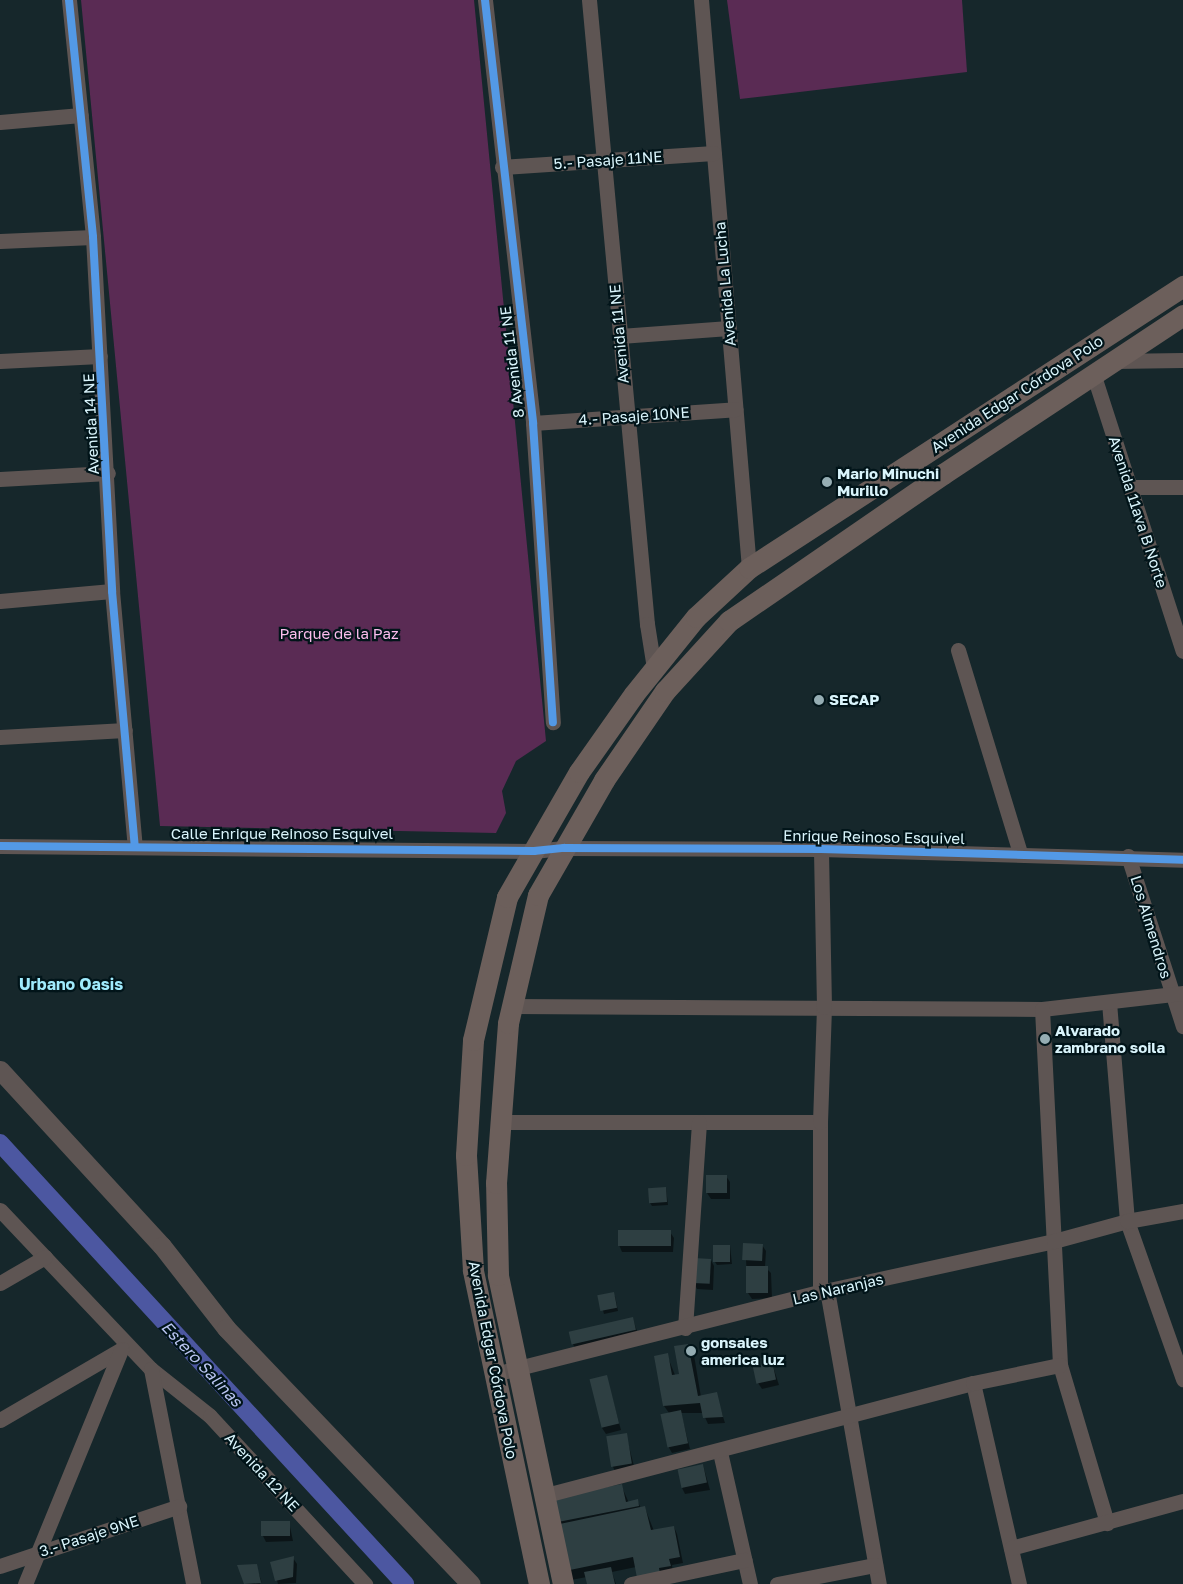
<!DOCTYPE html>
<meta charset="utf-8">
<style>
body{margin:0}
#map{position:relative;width:1183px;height:1584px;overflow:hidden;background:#16272b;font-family:"Golos Text",sans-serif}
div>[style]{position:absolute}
.green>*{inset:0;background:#5a2b54}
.shadow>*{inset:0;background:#0007}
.canal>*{height:18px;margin:-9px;padding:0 9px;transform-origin:9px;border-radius:9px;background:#4c57a1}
.building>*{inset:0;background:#2e3f42;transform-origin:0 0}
.minor>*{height:15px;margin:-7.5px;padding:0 7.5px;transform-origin:7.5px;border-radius:7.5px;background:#5e5553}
.tertiary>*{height:19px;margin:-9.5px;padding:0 9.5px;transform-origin:9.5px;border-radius:9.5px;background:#5e5553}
.secondary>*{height:21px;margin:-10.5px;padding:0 10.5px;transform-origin:10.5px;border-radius:10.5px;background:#6c5f5b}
.cycleway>*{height:8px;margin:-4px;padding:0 4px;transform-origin:4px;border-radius:4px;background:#5399e6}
.dots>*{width:14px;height:14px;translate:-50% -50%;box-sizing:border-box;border:2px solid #011419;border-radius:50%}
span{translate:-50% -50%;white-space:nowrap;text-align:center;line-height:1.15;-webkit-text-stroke:4.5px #011419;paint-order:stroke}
.street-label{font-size:15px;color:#daf5fc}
.poi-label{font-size:15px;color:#daf5fc;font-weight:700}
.left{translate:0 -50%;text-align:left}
.park-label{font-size:15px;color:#fbbded}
.neighbourhood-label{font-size:16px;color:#a0ebfd;font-weight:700}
.water-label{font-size:16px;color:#bac5f1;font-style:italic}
</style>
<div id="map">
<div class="green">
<div style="clip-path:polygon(81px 0,474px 0,546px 741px,516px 761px,502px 791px,506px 813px,496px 833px,160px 826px)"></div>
<div style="clip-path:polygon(727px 0,962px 0,967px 72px,740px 99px)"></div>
</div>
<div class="shadow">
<div style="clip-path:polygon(726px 1176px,730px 1182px,730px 1199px,711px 1199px,707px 1193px)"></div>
<div style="clip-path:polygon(666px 1188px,668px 1205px,652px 1206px,650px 1203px)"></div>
<div style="clip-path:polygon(670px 1232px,674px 1238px,673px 1252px,622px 1252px,619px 1245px)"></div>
<div style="clip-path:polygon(745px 1244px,762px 1245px,766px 1251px,765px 1267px,771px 1273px,772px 1298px,752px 1299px,748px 1293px)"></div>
<div style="clip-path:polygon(730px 1246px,732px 1264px,717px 1265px,715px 1262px)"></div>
<div style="clip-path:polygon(711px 1260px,714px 1266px,713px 1290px,697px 1289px,694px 1283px)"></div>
<div style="clip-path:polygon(615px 1296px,618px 1311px,604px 1314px,599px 1297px)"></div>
<div style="clip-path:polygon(633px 1319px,639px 1337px,576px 1351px,573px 1344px)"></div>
<div style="clip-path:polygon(688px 1345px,694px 1355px,701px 1397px,716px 1394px,725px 1423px,708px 1424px,703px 1413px,681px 1413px,690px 1449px,672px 1453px,668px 1446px,669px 1413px,664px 1406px,667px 1355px,675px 1375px,680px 1375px)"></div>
<div style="clip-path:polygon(770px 1357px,779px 1385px,762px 1389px,758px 1383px)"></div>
<div style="clip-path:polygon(606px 1376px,621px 1430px,606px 1434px,602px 1428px)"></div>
<div style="clip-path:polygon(626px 1435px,635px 1470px,616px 1473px,613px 1467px)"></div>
<div style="clip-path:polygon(703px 1465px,710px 1490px,685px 1494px,682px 1488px)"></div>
<div style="clip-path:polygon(621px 1485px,629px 1503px,637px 1501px,641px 1508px,645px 1508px,654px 1531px,674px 1527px,677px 1534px,683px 1563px,672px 1565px,673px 1572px,665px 1583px,636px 1567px,612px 1572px,616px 1584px,588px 1584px,587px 1577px,571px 1580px,559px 1522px)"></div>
<div style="clip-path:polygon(289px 1522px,293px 1541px,266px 1542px,263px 1536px)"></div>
<div style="clip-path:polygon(293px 1558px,297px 1564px,296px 1583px,278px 1584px,272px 1563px)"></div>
<div style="clip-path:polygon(239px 1566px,256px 1566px,262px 1583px,259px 1577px,260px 1584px,245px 1584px)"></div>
</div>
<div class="canal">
<div style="left:0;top:1143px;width:599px;rotate:47.44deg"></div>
</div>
<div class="building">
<div style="left:706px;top:1175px;width:21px;height:18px"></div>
<div style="left:666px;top:1187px;width:15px;height:18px;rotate:86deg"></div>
<div style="left:618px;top:1230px;width:53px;height:16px"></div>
<div style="left:743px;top:1243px;width:20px;height:17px;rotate:3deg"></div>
<div style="left:713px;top:1245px;width:17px;height:17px"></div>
<div style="left:694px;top:1258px;width:17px;height:25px;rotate:3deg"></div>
<div style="left:746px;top:1266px;width:22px;height:27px"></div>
<div style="left:614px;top:1292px;width:16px;height:17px;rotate:79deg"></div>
<div style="left:633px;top:1317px;width:13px;height:66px;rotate:77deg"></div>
<div style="clip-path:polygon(688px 1344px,698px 1396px,717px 1392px,723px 1417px,703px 1418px,700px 1403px,663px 1406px,654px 1356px,668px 1353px,672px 1375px,679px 1374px,674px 1346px)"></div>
<div style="left:771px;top:1356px;width:24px;height:20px;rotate:78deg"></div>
<div style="left:607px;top:1375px;width:50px;height:18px;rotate:76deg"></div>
<div style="left:681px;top:1410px;width:34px;height:21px;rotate:78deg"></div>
<div style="left:627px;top:1433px;width:31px;height:21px;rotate:81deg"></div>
<div style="left:703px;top:1464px;width:19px;height:26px;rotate:78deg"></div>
<div style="clip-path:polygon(622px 1484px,626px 1502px,638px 1499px,639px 1506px,558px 1522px,553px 1498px)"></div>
<div style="clip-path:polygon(645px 1506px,651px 1530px,674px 1526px,680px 1557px,669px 1559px,671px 1566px,659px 1568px,660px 1573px,637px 1578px,633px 1557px,565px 1571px,555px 1525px)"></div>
<div style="left:261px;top:1521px;width:29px;height:15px"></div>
<div style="clip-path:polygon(294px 1556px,293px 1577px,275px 1581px,270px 1562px)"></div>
<div style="clip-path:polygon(257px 1564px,261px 1583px,244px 1584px,237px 1565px)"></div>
<div style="clip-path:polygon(611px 1567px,615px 1584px,587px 1584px,584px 1572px)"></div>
</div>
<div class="minor">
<div style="left:69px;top:0;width:238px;rotate:84.2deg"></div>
<div style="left:93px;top:237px;width:355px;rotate:86.9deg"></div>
<div style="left:112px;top:591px;width:257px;rotate:84.9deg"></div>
<div style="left:485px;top:0;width:426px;rotate:83.5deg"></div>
<div style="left:533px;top:423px;width:300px;rotate:86.2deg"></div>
<div style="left:589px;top:0;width:627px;rotate:84.69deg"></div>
<div style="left:647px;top:624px;width:45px;rotate:81deg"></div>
<div style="left:701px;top:0;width:570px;rotate:85.17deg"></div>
<div style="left:0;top:122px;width:81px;rotate:-4.9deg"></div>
<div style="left:502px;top:167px;width:212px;rotate:-3.8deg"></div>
<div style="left:0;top:241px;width:93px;rotate:-2.5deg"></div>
<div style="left:620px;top:336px;width:109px;rotate:-4.2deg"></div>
<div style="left:0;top:361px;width:100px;rotate:-2.9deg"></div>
<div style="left:1115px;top:361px;width:68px;rotate:-0.8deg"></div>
<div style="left:1093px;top:373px;width:292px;rotate:72.1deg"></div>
<div style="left:533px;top:423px;width:203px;rotate:-3.9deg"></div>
<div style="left:0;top:479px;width:108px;rotate:-3.2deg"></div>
<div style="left:1131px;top:487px;width:52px"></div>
<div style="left:0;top:601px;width:112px;rotate:-5.1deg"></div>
<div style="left:958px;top:650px;width:212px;rotate:73deg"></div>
<div style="left:0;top:737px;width:125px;rotate:-3.2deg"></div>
<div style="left:0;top:846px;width:534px;rotate:0.54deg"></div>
<div style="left:534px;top:851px;width:30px;rotate:-6deg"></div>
<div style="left:564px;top:848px;width:257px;rotate:0.2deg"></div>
<div style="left:821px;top:849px;width:362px;rotate:1.7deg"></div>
<div style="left:1128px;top:856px;width:179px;rotate:72.1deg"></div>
<div style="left:1109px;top:1002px;width:220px;rotate:85.3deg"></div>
<div style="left:1127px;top:1221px;width:168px;rotate:70.5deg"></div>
<div style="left:512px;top:1006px;width:530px;rotate:0.32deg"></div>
<div style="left:1042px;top:1009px;width:142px;rotate:-6.5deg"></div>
<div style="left:1042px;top:1009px;width:356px;rotate:87.1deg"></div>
<div style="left:1060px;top:1365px;width:165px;rotate:73.4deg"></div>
<div style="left:499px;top:1122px;width:321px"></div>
<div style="left:0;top:1210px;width:219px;rotate:46.5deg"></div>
<div style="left:151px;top:1369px;width:75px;rotate:38.5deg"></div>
<div style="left:210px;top:1416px;width:229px;rotate:47.3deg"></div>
<div style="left:0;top:1283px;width:52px;rotate:-30deg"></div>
<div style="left:827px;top:1290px;width:299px;rotate:80deg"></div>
<div style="left:820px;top:1292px;width:170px;rotate:-90deg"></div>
<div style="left:820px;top:1122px;width:115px;rotate:-88deg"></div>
<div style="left:824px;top:1007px;width:158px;rotate:-91.1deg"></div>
<div style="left:685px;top:1328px;width:206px;rotate:-86.1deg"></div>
<div style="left:151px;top:1369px;width:219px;rotate:78.9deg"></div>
<div style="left:495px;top:1374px;width:335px;rotate:-14.2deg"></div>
<div style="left:820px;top:1292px;width:239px;rotate:-12.3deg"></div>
<div style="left:1054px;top:1241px;width:76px;rotate:-15.3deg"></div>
<div style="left:1127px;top:1221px;width:57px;rotate:-10.1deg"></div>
<div style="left:973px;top:1383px;width:206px;rotate:77.1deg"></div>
<div style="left:0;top:1420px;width:141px;rotate:-30.2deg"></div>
<div style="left:720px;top:1452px;width:135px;rotate:77.2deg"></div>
<div style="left:546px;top:1495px;width:441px;rotate:-14.7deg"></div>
<div style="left:973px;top:1383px;width:89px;rotate:-11.7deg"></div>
<div style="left:1011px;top:1548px;width:178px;rotate:-15.3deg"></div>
<div style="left:0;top:1566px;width:189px;rotate:-18.5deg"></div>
<div style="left:25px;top:1584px;width:253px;rotate:-67.7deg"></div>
<div style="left:631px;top:1584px;width:116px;rotate:-12deg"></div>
<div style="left:777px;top:1584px;width:100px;rotate:-11deg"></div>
</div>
<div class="tertiary">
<div style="left:0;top:1070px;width:239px;rotate:47.4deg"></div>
<div style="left:162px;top:1246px;width:104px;rotate:52deg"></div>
<div style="left:226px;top:1328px;width:354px;rotate:46.3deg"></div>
</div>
<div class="secondary">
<div style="left:539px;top:1584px;width:321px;rotate:-101.9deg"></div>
<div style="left:473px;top:1270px;width:115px;rotate:-93.5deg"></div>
<div style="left:466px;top:1155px;width:115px;rotate:-86.5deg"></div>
<div style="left:473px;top:1040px;width:147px;rotate:-76.6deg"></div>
<div style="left:507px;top:897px;width:144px;rotate:-60.1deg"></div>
<div style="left:579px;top:772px;width:95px;rotate:-54.8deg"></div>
<div style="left:634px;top:694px;width:99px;rotate:-51.2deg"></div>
<div style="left:696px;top:617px;width:72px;rotate:-42.8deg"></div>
<div style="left:749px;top:568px;width:518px;rotate:-33.01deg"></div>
<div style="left:563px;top:1584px;width:316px;rotate:-101.9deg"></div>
<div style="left:498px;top:1275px;width:92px;rotate:-91.2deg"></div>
<div style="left:496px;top:1183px;width:160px;rotate:-85.7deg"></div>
<div style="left:508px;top:1023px;width:131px;rotate:-76.8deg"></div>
<div style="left:538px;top:895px;width:133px;rotate:-60.1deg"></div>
<div style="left:604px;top:780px;width:108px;rotate:-55.6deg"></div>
<div style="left:665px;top:691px;width:95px;rotate:-47.6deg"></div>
<div style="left:729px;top:621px;width:260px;rotate:-34.5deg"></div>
<div style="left:943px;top:474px;width:288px;rotate:-33.5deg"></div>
</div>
<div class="cycleway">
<div style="left:69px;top:0;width:238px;rotate:84.2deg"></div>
<div style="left:93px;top:237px;width:355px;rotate:86.9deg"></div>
<div style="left:112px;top:591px;width:257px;rotate:84.9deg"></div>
<div style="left:485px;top:0;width:426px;rotate:83.5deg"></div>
<div style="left:533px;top:423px;width:300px;rotate:86.2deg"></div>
<div style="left:0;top:846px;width:534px;rotate:0.54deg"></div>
<div style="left:534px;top:851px;width:30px;rotate:-6deg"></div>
<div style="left:564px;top:848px;width:257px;rotate:0.2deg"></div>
<div style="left:821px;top:849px;width:362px;rotate:1.7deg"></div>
</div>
<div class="dots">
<div style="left:827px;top:482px;background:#95adb3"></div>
<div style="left:819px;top:700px;background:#95adb3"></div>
<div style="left:1045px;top:1039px;background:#95adb3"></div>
<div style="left:691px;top:1351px;background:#95adb3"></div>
</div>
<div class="street-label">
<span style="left:608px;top:160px;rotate:-4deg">5.- Pasaje 11NE</span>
<span style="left:725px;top:284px;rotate:-95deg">Avenida La Lucha</span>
<span style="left:619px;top:334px;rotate:-95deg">Avenida 11 NE</span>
<span style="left:512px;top:362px;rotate:-97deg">8 Avenida 11 NE</span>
<span style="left:1017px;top:394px;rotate:-33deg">Avenida Edgar Córdova Polo</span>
<span style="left:634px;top:416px;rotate:-4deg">4.- Pasaje 10NE</span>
<span style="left:91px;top:424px;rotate:-93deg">Avenida 14 NE</span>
<span style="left:1138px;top:512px;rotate:72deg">Avenida 11ava B Norte</span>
<span style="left:282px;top:834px">Calle Enrique Reinoso Esquivel</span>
<span style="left:874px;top:837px;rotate:1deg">Enrique Reinoso Esquivel</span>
<span style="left:1151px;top:927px;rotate:73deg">Los Almendros</span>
<span style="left:838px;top:1289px;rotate:-13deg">Las Naranjas</span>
<span style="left:493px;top:1360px;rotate:79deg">Avenida Edgar Córdova Polo</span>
<span style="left:262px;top:1472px;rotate:47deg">Avenida 12 NE</span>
<span style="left:89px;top:1536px;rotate:-18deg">3.- Pasaje 9NE</span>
</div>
<div class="poi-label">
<span class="left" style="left:837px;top:482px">Mario Minuchi<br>Murillo</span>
<span class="left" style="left:829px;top:700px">SECAP</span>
<span class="left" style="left:1055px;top:1039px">Alvarado<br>zambrano soila</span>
<span class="left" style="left:701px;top:1351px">gonsales<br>america luz</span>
</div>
<div class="park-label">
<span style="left:339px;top:634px">Parque de la Paz</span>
</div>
<div class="neighbourhood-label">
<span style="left:71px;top:984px">Urbano Oasis</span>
</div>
<div class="water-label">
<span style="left:202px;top:1364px;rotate:47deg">Estero Salinas</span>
</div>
</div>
